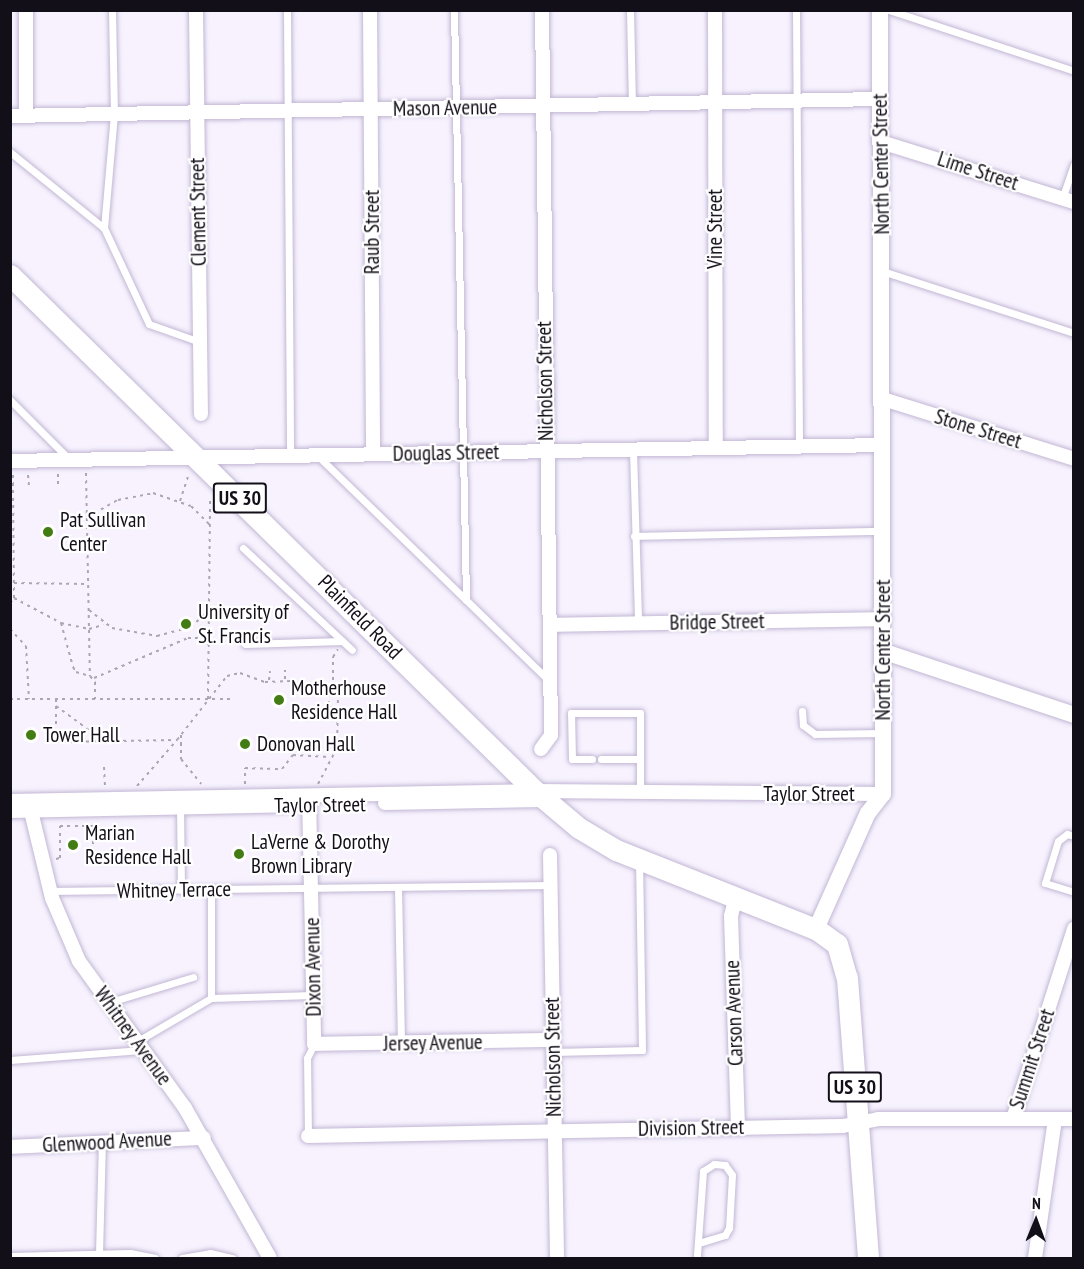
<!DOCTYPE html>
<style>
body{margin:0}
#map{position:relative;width:1084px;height:1269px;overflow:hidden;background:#f7f2fe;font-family:"PT Sans Narrow",sans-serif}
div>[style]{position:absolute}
.path>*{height:2px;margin-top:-1px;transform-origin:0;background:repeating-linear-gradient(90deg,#aba6b1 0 3px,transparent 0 7.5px)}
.roads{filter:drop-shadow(0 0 2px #c2b7d4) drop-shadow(0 0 2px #c2b7d4)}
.service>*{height:7px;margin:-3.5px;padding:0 3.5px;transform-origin:3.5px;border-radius:3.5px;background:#fff}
.minor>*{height:14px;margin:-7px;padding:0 7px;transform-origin:7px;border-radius:7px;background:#fff}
.tertiary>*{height:16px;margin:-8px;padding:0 8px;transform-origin:8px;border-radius:8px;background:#fff}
.primary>*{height:21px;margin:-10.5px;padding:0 10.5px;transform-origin:10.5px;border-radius:10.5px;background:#fff}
.dots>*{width:16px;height:16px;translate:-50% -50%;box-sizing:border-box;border:3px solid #fff;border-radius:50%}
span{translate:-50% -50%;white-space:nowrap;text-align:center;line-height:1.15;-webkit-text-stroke:4.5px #fff;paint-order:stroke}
.shield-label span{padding:2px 4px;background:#fff;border:2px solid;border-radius:4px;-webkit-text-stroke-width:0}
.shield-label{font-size:20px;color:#130f19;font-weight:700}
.street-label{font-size:21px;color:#130f19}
.poi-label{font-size:21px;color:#130f19}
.left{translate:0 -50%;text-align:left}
.frame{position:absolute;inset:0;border:12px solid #130f19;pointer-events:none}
.north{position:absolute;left:1006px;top:1191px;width:60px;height:60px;-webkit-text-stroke:4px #fff;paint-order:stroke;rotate:1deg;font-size:16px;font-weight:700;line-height:24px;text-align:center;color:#130f19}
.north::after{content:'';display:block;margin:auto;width:21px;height:27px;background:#130f19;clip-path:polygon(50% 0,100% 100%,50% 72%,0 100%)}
</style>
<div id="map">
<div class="path">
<div style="left:86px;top:473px;width:203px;rotate:88.9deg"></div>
<div style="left:90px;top:676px;width:8px;rotate:50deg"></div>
<div style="left:95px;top:682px;width:17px;rotate:90deg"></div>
<div style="left:58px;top:474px;width:13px;rotate:90deg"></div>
<div style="left:28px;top:475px;width:12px;rotate:85deg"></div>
<div style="left:180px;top:501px;width:26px;rotate:-72deg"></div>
<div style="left:88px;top:517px;width:34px;rotate:-30deg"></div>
<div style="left:118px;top:500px;width:36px;rotate:-11deg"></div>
<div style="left:153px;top:493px;width:40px;rotate:18.9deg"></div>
<div style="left:191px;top:506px;width:27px;rotate:45deg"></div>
<div style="left:14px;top:583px;width:74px;rotate:0.8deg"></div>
<div style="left:14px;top:598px;width:53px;rotate:28deg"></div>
<div style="left:61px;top:623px;width:29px;rotate:12deg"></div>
<div style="left:89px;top:629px;width:15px;rotate:-16deg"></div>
<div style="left:10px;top:603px;width:6px;rotate:-51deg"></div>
<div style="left:14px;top:598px;width:123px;rotate:-90.5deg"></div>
<div style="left:89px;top:610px;width:29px;rotate:38deg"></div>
<div style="left:112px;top:628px;width:46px;rotate:10.1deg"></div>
<div style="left:157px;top:636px;width:35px;rotate:-15deg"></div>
<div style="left:191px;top:627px;width:23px;rotate:-43deg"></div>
<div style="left:61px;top:623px;width:46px;rotate:74.7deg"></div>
<div style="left:73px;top:667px;width:6px;rotate:59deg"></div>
<div style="left:76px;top:672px;width:15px;rotate:16deg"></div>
<div style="left:10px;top:629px;width:23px;rotate:47deg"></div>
<div style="left:26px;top:646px;width:53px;rotate:86.8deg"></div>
<div style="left:94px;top:678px;width:102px;rotate:-23.1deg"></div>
<div style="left:188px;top:638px;width:21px"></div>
<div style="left:285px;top:679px;width:9px;rotate:-90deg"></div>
<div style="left:269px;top:680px;width:9px;rotate:-84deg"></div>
<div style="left:333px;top:695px;width:4px;rotate:-166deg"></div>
<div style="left:329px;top:694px;width:13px;rotate:90deg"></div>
<div style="left:329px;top:707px;width:9px;rotate:6deg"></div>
<div style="left:10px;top:699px;width:220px"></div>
<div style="left:56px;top:699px;width:43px;rotate:90deg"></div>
<div style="left:56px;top:742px;width:121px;rotate:-0.9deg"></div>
<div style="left:177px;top:740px;width:81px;rotate:-52deg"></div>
<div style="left:227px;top:676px;width:13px;rotate:-13deg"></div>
<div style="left:240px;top:673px;width:27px;rotate:20deg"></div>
<div style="left:265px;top:682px;width:26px;rotate:-2deg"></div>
<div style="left:208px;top:699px;width:201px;rotate:-89.4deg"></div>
<div style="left:56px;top:706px;width:59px;rotate:36.1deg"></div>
<div style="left:181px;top:735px;width:24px;rotate:90deg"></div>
<div style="left:181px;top:759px;width:32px;rotate:51deg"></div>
<div style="left:104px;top:767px;width:21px;rotate:87deg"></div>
<div style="left:245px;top:784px;width:16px;rotate:-90deg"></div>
<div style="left:245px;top:768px;width:37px;rotate:2deg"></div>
<div style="left:282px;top:769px;width:18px;rotate:-52deg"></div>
<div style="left:293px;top:755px;width:36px;rotate:3deg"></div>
<div style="left:318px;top:784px;width:41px;rotate:-62.2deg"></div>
<div style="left:337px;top:748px;width:53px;rotate:-88.9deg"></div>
<div style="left:338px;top:695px;width:5px;rotate:180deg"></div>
<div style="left:333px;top:695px;width:38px;rotate:-90deg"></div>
<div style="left:333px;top:657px;width:9px;rotate:-58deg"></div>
<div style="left:137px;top:786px;width:61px;rotate:-49deg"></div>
<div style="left:93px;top:826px;width:35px;rotate:90deg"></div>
<div style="left:56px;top:859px;width:4px;rotate:-14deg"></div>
<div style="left:60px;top:858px;width:32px;rotate:-90deg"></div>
<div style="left:60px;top:826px;width:33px"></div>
</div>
<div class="roads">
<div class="service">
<div style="left:287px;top:10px;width:446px;rotate:89.6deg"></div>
<div style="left:454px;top:10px;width:590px;rotate:88.83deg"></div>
<div style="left:630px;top:10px;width:94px;rotate:88.8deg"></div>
<div style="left:796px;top:10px;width:437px;rotate:89.6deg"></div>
<div style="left:889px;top:10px;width:195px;rotate:18.2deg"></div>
<div style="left:10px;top:152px;width:121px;rotate:39deg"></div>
<div style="left:104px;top:228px;width:114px;rotate:-85deg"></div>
<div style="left:114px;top:114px;width:104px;rotate:-91.1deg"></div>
<div style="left:1062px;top:199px;width:36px;rotate:-71deg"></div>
<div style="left:104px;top:228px;width:106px;rotate:64.9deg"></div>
<div style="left:149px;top:324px;width:54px;rotate:19.4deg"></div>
<div style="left:882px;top:271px;width:202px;rotate:17.9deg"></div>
<div style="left:10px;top:400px;width:82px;rotate:45deg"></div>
<div style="left:633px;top:450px;width:173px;rotate:88.3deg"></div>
<div style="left:319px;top:457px;width:322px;rotate:44.2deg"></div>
<div style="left:634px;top:536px;width:246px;rotate:-1.2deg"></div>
<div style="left:243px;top:548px;width:149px;rotate:43.1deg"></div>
<div style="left:245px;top:644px;width:97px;rotate:-1.8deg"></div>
<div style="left:802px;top:711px;width:14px;rotate:86deg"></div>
<div style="left:803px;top:725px;width:15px;rotate:37deg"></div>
<div style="left:815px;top:734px;width:68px;rotate:-0.8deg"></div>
<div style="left:592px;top:759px;width:20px;rotate:180deg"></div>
<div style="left:572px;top:759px;width:46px;rotate:-91.2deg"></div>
<div style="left:571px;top:713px;width:69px"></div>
<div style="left:640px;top:713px;width:79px;rotate:90deg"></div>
<div style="left:601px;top:759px;width:39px"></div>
<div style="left:180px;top:806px;width:84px;rotate:89.3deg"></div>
<div style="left:1074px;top:836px;width:7px;rotate:-164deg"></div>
<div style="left:1067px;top:834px;width:11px;rotate:142deg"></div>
<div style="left:1058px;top:841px;width:44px;rotate:107.2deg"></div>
<div style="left:1045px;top:883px;width:30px;rotate:17deg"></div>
<div style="left:398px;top:887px;width:156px;rotate:88.9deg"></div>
<div style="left:211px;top:889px;width:109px;rotate:90deg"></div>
<div style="left:211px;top:998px;width:102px;rotate:-1.7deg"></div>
<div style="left:50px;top:891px;width:500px;rotate:-0.69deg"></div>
<div style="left:107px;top:1003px;width:90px;rotate:-16.8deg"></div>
<div style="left:136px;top:1042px;width:87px;rotate:-30.4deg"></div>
<div style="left:553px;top:1052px;width:89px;rotate:-1.3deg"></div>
<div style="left:642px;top:1050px;width:188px;rotate:-90.9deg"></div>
<div style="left:10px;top:1060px;width:132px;rotate:-4.3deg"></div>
<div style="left:308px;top:1136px;width:78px;rotate:-90.7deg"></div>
<div style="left:307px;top:1058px;width:16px;rotate:-63deg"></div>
<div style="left:99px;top:1254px;width:111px;rotate:-88.5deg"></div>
<div style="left:10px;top:1256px;width:120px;rotate:-1.4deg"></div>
<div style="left:130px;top:1253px;width:25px;rotate:11deg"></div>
<div style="left:182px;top:1258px;width:28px;rotate:-10deg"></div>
<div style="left:210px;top:1253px;width:23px;rotate:13deg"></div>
<div style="left:697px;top:1258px;width:3px;rotate:-90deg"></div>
<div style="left:697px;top:1255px;width:84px;rotate:-85.9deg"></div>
<div style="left:703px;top:1171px;width:13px;rotate:-32deg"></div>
<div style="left:714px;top:1164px;width:11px;rotate:5deg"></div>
<div style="left:725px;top:1165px;width:12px;rotate:55deg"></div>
<div style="left:732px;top:1175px;width:53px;rotate:93.2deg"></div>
<div style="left:729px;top:1228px;width:8px;rotate:120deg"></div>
<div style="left:725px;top:1235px;width:28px;rotate:163deg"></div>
</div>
<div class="minor">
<div style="left:26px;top:10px;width:106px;rotate:90deg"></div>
<div style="left:196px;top:10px;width:404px;rotate:89.3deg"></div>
<div style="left:370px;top:10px;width:444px;rotate:89.6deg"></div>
<div style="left:715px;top:10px;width:438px;rotate:89.9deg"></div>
<div style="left:10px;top:116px;width:870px;rotate:-1.12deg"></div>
<div style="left:881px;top:142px;width:202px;rotate:17.3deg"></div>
<div style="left:883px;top:399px;width:200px;rotate:17.4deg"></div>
<div style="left:10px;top:461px;width:872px;rotate:-1.05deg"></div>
<div style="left:550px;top:625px;width:334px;rotate:-1deg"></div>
<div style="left:541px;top:749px;width:17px;rotate:-54deg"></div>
<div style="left:551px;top:735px;width:725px;rotate:-90.71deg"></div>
<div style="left:309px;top:796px;width:248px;rotate:88.8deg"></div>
<div style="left:314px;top:1044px;width:239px;rotate:-1deg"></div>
<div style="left:10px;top:801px;width:525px;rotate:-1.09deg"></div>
<div style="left:535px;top:791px;width:348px;rotate:0.5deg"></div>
<div style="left:29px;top:803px;width:98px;rotate:76.4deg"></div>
<div style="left:52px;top:898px;width:69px;rotate:66.8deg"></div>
<div style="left:79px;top:961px;width:181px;rotate:54.2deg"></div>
<div style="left:185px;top:1108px;width:172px;rotate:60.5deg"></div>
<div style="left:385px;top:803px;width:161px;rotate:-1.1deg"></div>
<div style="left:10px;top:811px;width:278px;rotate:-1.2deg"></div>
<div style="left:550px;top:855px;width:403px;rotate:89deg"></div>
<div style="left:735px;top:899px;width:17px;rotate:103deg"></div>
<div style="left:731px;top:916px;width:211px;rotate:88.1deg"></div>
<div style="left:1013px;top:1119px;width:200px;rotate:-72.2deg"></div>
<div style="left:308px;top:1136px;width:535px;rotate:-1.07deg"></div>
<div style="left:843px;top:1126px;width:36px;rotate:-11deg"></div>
<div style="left:878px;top:1119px;width:196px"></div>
<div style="left:10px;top:1147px;width:194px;rotate:-2.7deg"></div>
<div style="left:1035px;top:1258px;width:140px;rotate:-81.8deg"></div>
</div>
<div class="tertiary">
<div style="left:885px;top:652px;width:199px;rotate:18.4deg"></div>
<div style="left:816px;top:929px;width:127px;rotate:-65.9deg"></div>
<div style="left:868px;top:813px;width:24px;rotate:-52deg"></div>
<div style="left:883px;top:794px;width:784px;rotate:-90.22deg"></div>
</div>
<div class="primary">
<div style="left:10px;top:275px;width:736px;rotate:44.5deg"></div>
<div style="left:535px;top:791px;width:57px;rotate:40.1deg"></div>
<div style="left:579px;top:828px;width:43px;rotate:30.7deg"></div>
<div style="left:616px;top:850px;width:215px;rotate:21.6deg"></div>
<div style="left:816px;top:929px;width:26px;rotate:36deg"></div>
<div style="left:837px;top:944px;width:35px;rotate:74deg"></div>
<div style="left:847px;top:978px;width:281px;rotate:85.7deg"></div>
</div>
</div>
<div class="dots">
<div style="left:48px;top:532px;background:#427c13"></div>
<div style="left:186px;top:624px;background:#427c13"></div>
<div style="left:279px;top:700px;background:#427c13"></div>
<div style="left:31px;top:735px;background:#427c13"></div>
<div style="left:245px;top:744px;background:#427c13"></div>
<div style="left:73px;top:845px;background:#427c13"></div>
<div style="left:239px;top:854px;background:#427c13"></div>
</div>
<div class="shield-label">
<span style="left:240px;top:498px">US 30</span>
<span style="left:855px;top:1087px">US 30</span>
</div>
<div class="street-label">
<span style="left:445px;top:108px;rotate:-1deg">Mason Avenue</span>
<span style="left:881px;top:164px;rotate:-91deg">North Center Street</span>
<span style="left:978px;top:171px;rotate:18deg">Lime Street</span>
<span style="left:198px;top:212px;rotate:-91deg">Clement Street</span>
<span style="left:715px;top:229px;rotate:-90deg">Vine Street</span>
<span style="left:372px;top:232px;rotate:-90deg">Raub Street</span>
<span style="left:545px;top:381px;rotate:-91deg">Nicholson Street</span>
<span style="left:978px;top:429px;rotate:17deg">Stone Street</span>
<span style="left:446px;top:453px;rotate:-1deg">Douglas Street</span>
<span style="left:360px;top:617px;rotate:45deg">Plainfield Road</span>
<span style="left:717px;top:622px;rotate:-1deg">Bridge Street</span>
<span style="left:883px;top:650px;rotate:-90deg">North Center Street</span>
<span style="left:809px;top:794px">Taylor Street</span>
<span style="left:320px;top:805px;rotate:-1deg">Taylor Street</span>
<span style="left:174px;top:890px;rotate:-1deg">Whitney Terrace</span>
<span style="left:313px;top:967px;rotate:-91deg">Dixon Avenue</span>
<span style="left:734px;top:1013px;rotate:-92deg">Carson Avenue</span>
<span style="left:133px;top:1036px;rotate:54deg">Whitney Avenue</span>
<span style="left:433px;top:1043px;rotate:-1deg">Jersey Avenue</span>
<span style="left:553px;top:1057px;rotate:-91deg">Nicholson Street</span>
<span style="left:1032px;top:1059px;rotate:-72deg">Summit Street</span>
<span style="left:691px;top:1128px;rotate:-1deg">Division Street</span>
<span style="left:107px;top:1142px;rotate:-3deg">Glenwood Avenue</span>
</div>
<div class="poi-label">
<span class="left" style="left:60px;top:532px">Pat Sullivan<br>Center</span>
<span class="left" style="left:198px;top:624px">University of<br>St. Francis</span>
<span class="left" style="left:291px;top:700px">Motherhouse<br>Residence Hall</span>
<span class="left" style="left:43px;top:735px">Tower Hall</span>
<span class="left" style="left:257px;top:744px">Donovan Hall</span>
<span class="left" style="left:85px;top:845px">Marian<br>Residence Hall</span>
<span class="left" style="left:251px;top:854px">LaVerne &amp; Dorothy<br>Brown Library</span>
</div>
<div class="frame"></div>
<div class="north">N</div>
</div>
